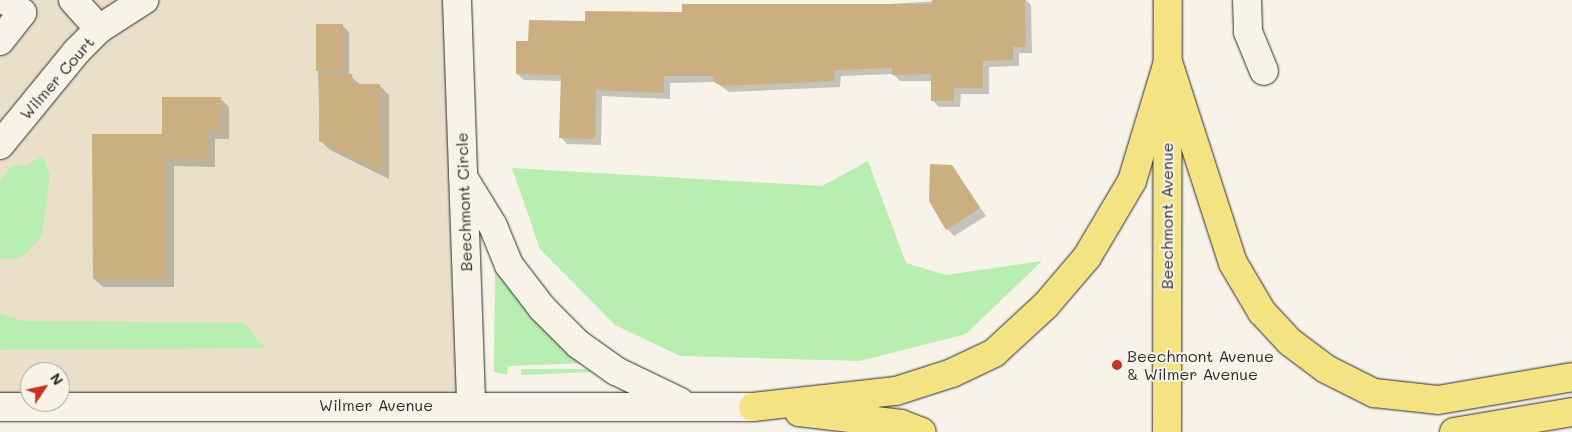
<!DOCTYPE html>
<style>
body{margin:0}
#map{position:relative;width:1572px;height:432px;overflow:hidden;background:#f7f3e8;font-family:Mali,sans-serif}
div>[style]{position:absolute}
.built>*{inset:0;background:#eadfc9}
.green>*{inset:0;background:#b8eeaf}
.shadow>*{inset:0;background:#0003}
.building>*{inset:0;background:#caaf80;transform-origin:0 0}
.roads{filter:drop-shadow(0 0 1px #2b2b2b) drop-shadow(0 0 1px #2b2b2b)}
.minor>*{height:28px;margin:-14px;padding:0 14px;transform-origin:14px;border-radius:14px;background:#f7f3e8}
.highway>*{height:28px;margin:-14px;padding:0 14px;transform-origin:14px;border-radius:14px;background:#f4e382}
.dots>*{width:14px;height:14px;translate:-50% -50%;box-sizing:border-box;border:2px solid #f7f3e8;border-radius:50%}
span{translate:-50% -50%;white-space:nowrap;text-align:center;line-height:1.15;-webkit-text-stroke:4px #f7f3e8;paint-order:stroke}
.street-label{font-size:16px;color:#2b2b2b}
.poi-label{font-size:16px;color:#2b2b2b}
.left{translate:0 -50%;text-align:left}
.north{position:absolute;left:20px;top:362px;width:50px;height:50px;box-sizing:border-box;background:#f7f3e8;border:1px solid #a5a39c;border-radius:50%;rotate:56deg;font-size:14px;font-weight:700;line-height:20px;text-align:center;color:#2b2b2b}
.north::after{content:'';display:block;margin:auto;width:18px;height:22px;background:#c8321e;clip-path:polygon(50% 0,100% 100%,50% 72%,0 100%)}
</style>
<div id="map">
<div class="built">
<div style="clip-path:polygon(evenodd,0 0,457px 0,471px 405px,0 407px,0 0,30px 372px,60px 372px,60px 402px,30px 402px,30px 372px)"></div>
</div>
<div class="green">
<div style="clip-path:polygon(43px 156px,50px 175px,42px 237px,21px 258px,0 259px,0 181px,12px 165px,25px 166px)"></div>
<div style="clip-path:polygon(868px 161px,906px 263px,946px 275px,1042px 261px,966px 334px,860px 361px,680px 356px,615px 325px,540px 249px,512px 168px,822px 186px)"></div>
<div style="clip-path:polygon(495px 265px,588px 363px,508px 366px,507px 375px,494px 372px)"></div>
<div style="clip-path:polygon(0 314px,24px 321px,244px 323px,265px 348px,0 350px)"></div>
<div style="clip-path:polygon(521px 369px,587px 369px,593px 372px,521px 375px)"></div>
</div>
<div class="shadow">
<div style="clip-path:polygon(956px 0,1026px 0,1031px 5px,1032px 53px,1019px 53px,1019px 66px,989px 67px,989px 94px,961px 94px,960px 107px,939px 107px,932px 100px,932px 81px,900px 81px,893px 74px,841px 76px,840px 87px,729px 92px,715px 82px,670px 83px,670px 99px,602px 96px,601px 145px,567px 144px,561px 137px,562px 81px,524px 80px,517px 74px,586px 22px)"></div>
<div style="clip-path:polygon(342px 25px,349px 32px,349px 75px,361px 85px,380px 86px,389px 95px,389px 179px,330px 150px,320px 140px,318px 70px)"></div>
<div style="clip-path:polygon(220px 98px,229px 107px,229px 139px,215px 139px,215px 167px,174px 166px,174px 287px,103px 287px,94px 279px,163px 135px)"></div>
<div style="clip-path:polygon(952px 166px,986px 216px,954px 236px,947px 229px)"></div>
</div>
<div class="building">
<div style="clip-path:polygon(932px 0,1025px 0,1026px 47px,1013px 47px,1013px 60px,983px 61px,983px 88px,954px 88px,954px 101px,931px 101px,931px 74px,892px 75px,892px 68px,835px 70px,834px 81px,722px 86px,714px 82px,714px 76px,664px 76px,664px 93px,596px 90px,595px 139px,559px 138px,561px 75px,516px 74px,516px 41px,528px 41px,529px 20px,585px 21px,585px 11px,682px 12px,682px 4px,932px 4px)"></div>
<div style="left:316px;top:24px;width:27px;height:47px"></div>
<div style="clip-path:polygon(320px 73px,352px 74px,353px 84px,380px 84px,381px 171px,319px 141px)"></div>
<div style="clip-path:polygon(162px 97px,221px 97px,220px 131px,207px 131px,207px 159px,165px 158px,166px 279px,93px 279px,92px 134px,162px 134px)"></div>
<div style="clip-path:polygon(930px 164px,952px 165px,980px 208px,946px 230px,929px 201px)"></div>
</div>
<div class="roads">
<div class="minor">
<div style="left:73px;top:0;width:39px;rotate:48deg"></div>
<div style="left:457px;top:0;width:405px;rotate:88deg"></div>
<div style="left:1247px;top:0;width:32px;rotate:88deg"></div>
<div style="left:1248px;top:32px;width:42px;rotate:67.7deg"></div>
<div style="left:0;top:41px;width:36px;rotate:-52deg"></div>
<div style="left:22px;top:13px;width:21px;rotate:-141deg"></div>
<div style="left:0;top:145px;width:120px;rotate:-50.7deg"></div>
<div style="left:76px;top:52px;width:33px;rotate:-45deg"></div>
<div style="left:99px;top:29px;width:54px;rotate:-32.8deg"></div>
<div style="left:463px;top:177px;width:57px;rotate:58.5deg"></div>
<div style="left:493px;top:226px;width:42px;rotate:67.7deg"></div>
<div style="left:509px;top:265px;width:54px;rotate:52.5deg"></div>
<div style="left:542px;top:308px;width:51px;rotate:45deg"></div>
<div style="left:578px;top:344px;width:47px;rotate:35.4deg"></div>
<div style="left:616px;top:371px;width:71px;rotate:25.8deg"></div>
<div style="left:0;top:407px;width:753px"></div>
</div>
<div class="highway">
<div style="left:1168px;top:62px;width:211px;rotate:72.1deg"></div>
<div style="left:1233px;top:263px;width:57px;rotate:59.4deg"></div>
<div style="left:1262px;top:312px;width:41px;rotate:47deg"></div>
<div style="left:1290px;top:342px;width:45px;rotate:36.9deg"></div>
<div style="left:1326px;top:369px;width:54px;rotate:26.6deg"></div>
<div style="left:1374px;top:393px;width:64px;rotate:6.2deg"></div>
<div style="left:1438px;top:400px;width:136px;rotate:-9.7deg"></div>
<div style="left:753px;top:407px;width:144px;rotate:-6.4deg"></div>
<div style="left:896px;top:391px;width:59px;rotate:-17.8deg"></div>
<div style="left:952px;top:373px;width:47px;rotate:-25.5deg"></div>
<div style="left:994px;top:353px;width:71px;rotate:-42.7deg"></div>
<div style="left:1046px;top:305px;width:63px;rotate:-49.5deg"></div>
<div style="left:1087px;top:257px;width:88px;rotate:-59.4deg"></div>
<div style="left:1132px;top:181px;width:124px;rotate:-73.2deg"></div>
<div style="left:799px;top:412px;width:103px;rotate:6.7deg"></div>
<div style="left:901px;top:424px;width:22px;rotate:21deg"></div>
<div style="left:1167px;top:432px;width:432px;rotate:-89.9deg"></div>
<div style="left:1454px;top:432px;width:120px;rotate:-9.6deg"></div>
</div>
</div>
<div class="dots">
<div style="left:1117px;top:365px;background:#c8321e"></div>
</div>
<div class="street-label">
<span style="left:57px;top:78px;rotate:-49deg">Wilmer Court</span>
<span style="left:464px;top:202px;rotate:-92deg">Beechmont Circle</span>
<span style="left:1167px;top:216px;rotate:-90deg">Beechmont Avenue</span>
<span style="left:376px;top:405px">Wilmer Avenue</span>
</div>
<div class="poi-label">
<span class="left" style="left:1127px;top:365px">Beechmont Avenue<br>&amp; Wilmer Avenue</span>
</div>
<div class="north">N</div>
</div>
